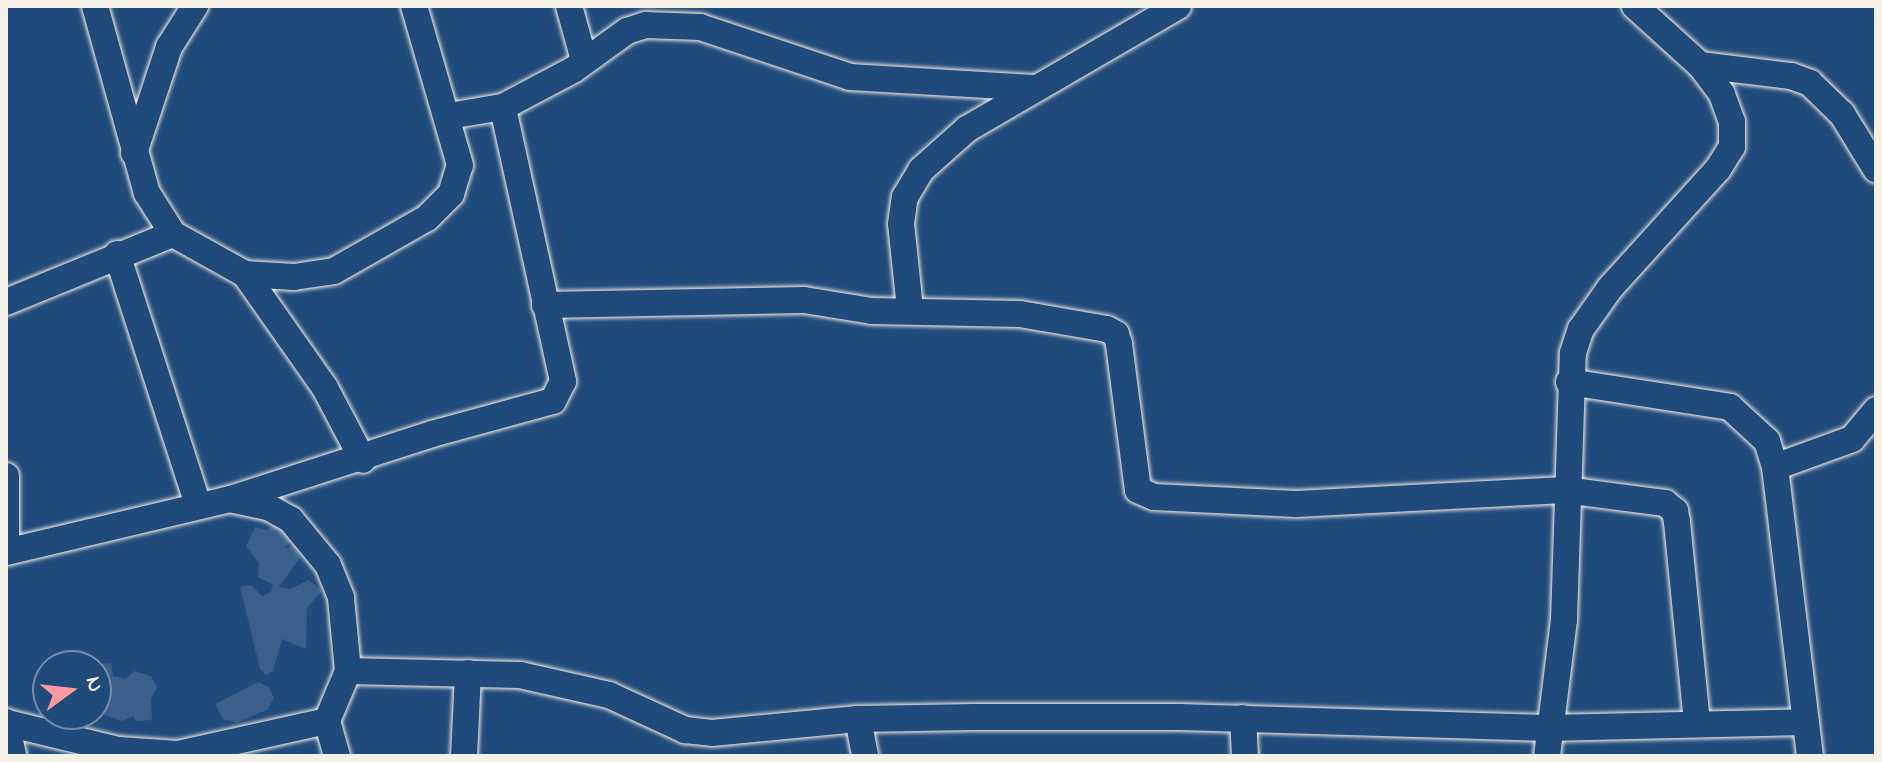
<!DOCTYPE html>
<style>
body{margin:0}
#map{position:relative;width:1882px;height:762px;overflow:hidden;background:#1f4a7a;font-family:"Indie Flower",sans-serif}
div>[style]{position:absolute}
.green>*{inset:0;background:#3a5f88}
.roads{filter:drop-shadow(0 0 2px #f4f1e8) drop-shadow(0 0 2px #f4f1e8)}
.street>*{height:26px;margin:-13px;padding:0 13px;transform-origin:13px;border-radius:13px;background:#1f4a7a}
span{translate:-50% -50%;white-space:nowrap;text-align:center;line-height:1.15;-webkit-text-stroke:7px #1f4a7a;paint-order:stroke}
.frame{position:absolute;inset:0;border:8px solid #f4f1e8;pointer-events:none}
.north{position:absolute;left:32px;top:650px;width:80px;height:80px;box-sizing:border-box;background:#1f4a7a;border:2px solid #748da6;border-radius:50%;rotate:75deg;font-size:22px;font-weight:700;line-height:32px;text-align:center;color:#f4f1e8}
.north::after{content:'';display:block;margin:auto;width:28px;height:36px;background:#ff9aa2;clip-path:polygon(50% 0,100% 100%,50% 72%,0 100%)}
</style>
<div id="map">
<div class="green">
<div style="clip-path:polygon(275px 524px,292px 541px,284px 548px,296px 546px,301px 556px,279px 587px,290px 589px,309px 580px,322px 591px,307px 608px,306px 649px,282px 639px,273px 671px,266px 675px,260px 669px,240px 587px,251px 585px,262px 596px,271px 592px,273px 585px,258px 577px,259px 563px,246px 546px,255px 527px,267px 530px)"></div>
<div style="clip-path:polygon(94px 657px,98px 664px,111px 663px,113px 676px,126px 679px,134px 671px,151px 676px,157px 687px,151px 699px,152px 720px,136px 721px,133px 716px,122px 721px,102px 714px,94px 721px,83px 719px,79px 714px,96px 714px,96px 666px,75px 666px,78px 659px)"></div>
<div style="clip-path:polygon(258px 682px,269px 687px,274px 698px,267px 710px,236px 723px,223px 719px,215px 704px)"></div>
</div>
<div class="roads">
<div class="street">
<div style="left:95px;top:6px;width:194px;rotate:74.5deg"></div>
<div style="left:147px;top:193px;width:49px;rotate:57.6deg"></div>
<div style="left:173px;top:234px;width:82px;rotate:29.1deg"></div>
<div style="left:245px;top:274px;width:139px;rotate:54.9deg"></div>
<div style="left:325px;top:388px;width:81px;rotate:62.2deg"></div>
<div style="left:569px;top:6px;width:56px;rotate:74.5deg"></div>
<div style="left:1700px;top:65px;width:92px;rotate:6.9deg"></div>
<div style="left:1791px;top:76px;width:20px;rotate:20deg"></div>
<div style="left:1810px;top:83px;width:45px;rotate:44.1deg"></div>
<div style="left:1842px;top:114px;width:65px;rotate:58.3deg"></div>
<div style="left:449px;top:116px;width:55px;rotate:-9.5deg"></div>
<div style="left:503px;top:107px;width:79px;rotate:-27.9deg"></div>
<div style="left:573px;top:70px;width:67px;rotate:-35.8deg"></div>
<div style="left:627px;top:31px;width:20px;rotate:-18deg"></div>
<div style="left:646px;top:25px;width:54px;rotate:2.1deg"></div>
<div style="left:700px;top:27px;width:158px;rotate:18.4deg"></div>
<div style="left:850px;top:77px;width:183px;rotate:3.4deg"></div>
<div style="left:134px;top:153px;width:112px;rotate:-71.7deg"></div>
<div style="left:169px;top:47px;width:49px;rotate:-57.6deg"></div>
<div style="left:117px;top:254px;width:264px;rotate:72.1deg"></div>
<div style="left:245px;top:274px;width:49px;rotate:3.5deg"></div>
<div style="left:294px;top:277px;width:40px;rotate:-8.5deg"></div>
<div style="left:334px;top:271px;width:107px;rotate:-29.7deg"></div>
<div style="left:427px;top:218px;width:34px;rotate:-45deg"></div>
<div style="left:451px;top:194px;width:30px;rotate:-73deg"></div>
<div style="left:460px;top:165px;width:166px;rotate:-106.1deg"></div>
<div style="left:6px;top:302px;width:180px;rotate:-22.2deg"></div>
<div style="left:545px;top:305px;width:259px;rotate:-1.1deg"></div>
<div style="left:804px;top:300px;width:69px;rotate:9.2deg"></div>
<div style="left:872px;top:311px;width:148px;rotate:1.2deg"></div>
<div style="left:1020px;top:314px;width:88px;rotate:9.8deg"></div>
<div style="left:1107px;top:329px;width:10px;rotate:29deg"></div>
<div style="left:1116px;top:334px;width:10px;rotate:73deg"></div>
<div style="left:1119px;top:344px;width:147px;rotate:82.6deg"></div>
<div style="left:1138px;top:490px;width:17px;rotate:24deg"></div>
<div style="left:1154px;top:497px;width:142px;rotate:2.8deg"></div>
<div style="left:1296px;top:504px;width:269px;rotate:-3deg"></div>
<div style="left:1565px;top:490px;width:101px;rotate:7.4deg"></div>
<div style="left:1665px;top:503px;width:13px;rotate:39deg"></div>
<div style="left:1675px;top:511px;width:11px;rotate:80deg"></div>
<div style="left:1677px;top:522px;width:203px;rotate:84.3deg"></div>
<div style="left:910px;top:309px;width:85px;rotate:-96deg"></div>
<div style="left:901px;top:224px;width:27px;rotate:-82deg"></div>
<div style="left:905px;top:197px;width:31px;rotate:-59deg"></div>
<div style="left:921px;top:170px;width:62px;rotate:-41.7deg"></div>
<div style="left:967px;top:129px;width:244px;rotate:-30.2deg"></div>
<div style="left:1569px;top:382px;width:163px;rotate:8.8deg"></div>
<div style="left:1730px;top:407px;width:50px;rotate:42.6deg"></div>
<div style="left:1767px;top:441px;width:27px;rotate:73deg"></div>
<div style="left:1775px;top:467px;width:291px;rotate:83.1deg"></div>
<div style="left:1775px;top:467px;width:82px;rotate:-20deg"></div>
<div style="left:1852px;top:439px;width:38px;rotate:-50deg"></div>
<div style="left:6px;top:476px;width:75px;rotate:90deg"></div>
<div style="left:234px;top:500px;width:35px;rotate:12deg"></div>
<div style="left:268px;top:507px;width:26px;rotate:29deg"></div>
<div style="left:291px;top:520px;width:58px;rotate:50.6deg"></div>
<div style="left:328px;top:565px;width:35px;rotate:68deg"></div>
<div style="left:341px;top:598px;width:73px;rotate:84.5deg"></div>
<div style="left:348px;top:671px;width:54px;rotate:112.8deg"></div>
<div style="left:327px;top:721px;width:36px;rotate:74deg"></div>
<div style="left:6px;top:552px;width:231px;rotate:-13.3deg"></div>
<div style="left:231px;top:499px;width:211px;rotate:-17.9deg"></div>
<div style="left:432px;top:434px;width:125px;rotate:-15.3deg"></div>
<div style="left:553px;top:401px;width:22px;rotate:-63deg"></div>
<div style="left:563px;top:381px;width:280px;rotate:-102.4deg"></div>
<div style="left:348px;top:671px;width:172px;rotate:1.3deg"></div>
<div style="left:520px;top:675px;width:91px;rotate:12.7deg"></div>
<div style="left:609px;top:695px;width:84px;rotate:24.7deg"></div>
<div style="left:685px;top:730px;width:27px;rotate:6deg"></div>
<div style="left:712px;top:733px;width:147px;rotate:-5.5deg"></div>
<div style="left:858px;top:719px;width:117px;rotate:-1deg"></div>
<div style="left:975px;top:717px;width:204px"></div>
<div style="left:1179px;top:717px;width:368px;rotate:1.7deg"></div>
<div style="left:1547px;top:728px;width:259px;rotate:-1.3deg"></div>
<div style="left:1243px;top:718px;width:38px;rotate:87deg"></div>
<div style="left:858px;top:719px;width:38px;rotate:79deg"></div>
<div style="left:6px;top:722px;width:35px;rotate:78deg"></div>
<div style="left:7px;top:723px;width:115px;rotate:13.6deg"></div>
<div style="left:119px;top:750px;width:59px;rotate:3.9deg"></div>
<div style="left:178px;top:754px;width:153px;rotate:-12.5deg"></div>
<div style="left:464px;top:756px;width:83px;rotate:-87.2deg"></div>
<div style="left:1547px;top:756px;width:137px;rotate:-82.9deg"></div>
<div style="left:1564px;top:620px;width:267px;rotate:-88.1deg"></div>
<div style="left:1573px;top:353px;width:25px;rotate:-72deg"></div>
<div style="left:1581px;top:329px;width:50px;rotate:-54.7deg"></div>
<div style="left:1610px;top:288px;width:161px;rotate:-47.8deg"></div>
<div style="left:1718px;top:169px;width:26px;rotate:-58deg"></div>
<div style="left:1732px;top:147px;width:25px;rotate:-90deg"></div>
<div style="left:1732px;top:122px;width:30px;rotate:-110deg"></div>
<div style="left:1722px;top:94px;width:36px;rotate:-127deg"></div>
<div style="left:1700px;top:65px;width:88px;rotate:-137.8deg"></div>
</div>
</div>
<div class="frame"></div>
<div class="north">N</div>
</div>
